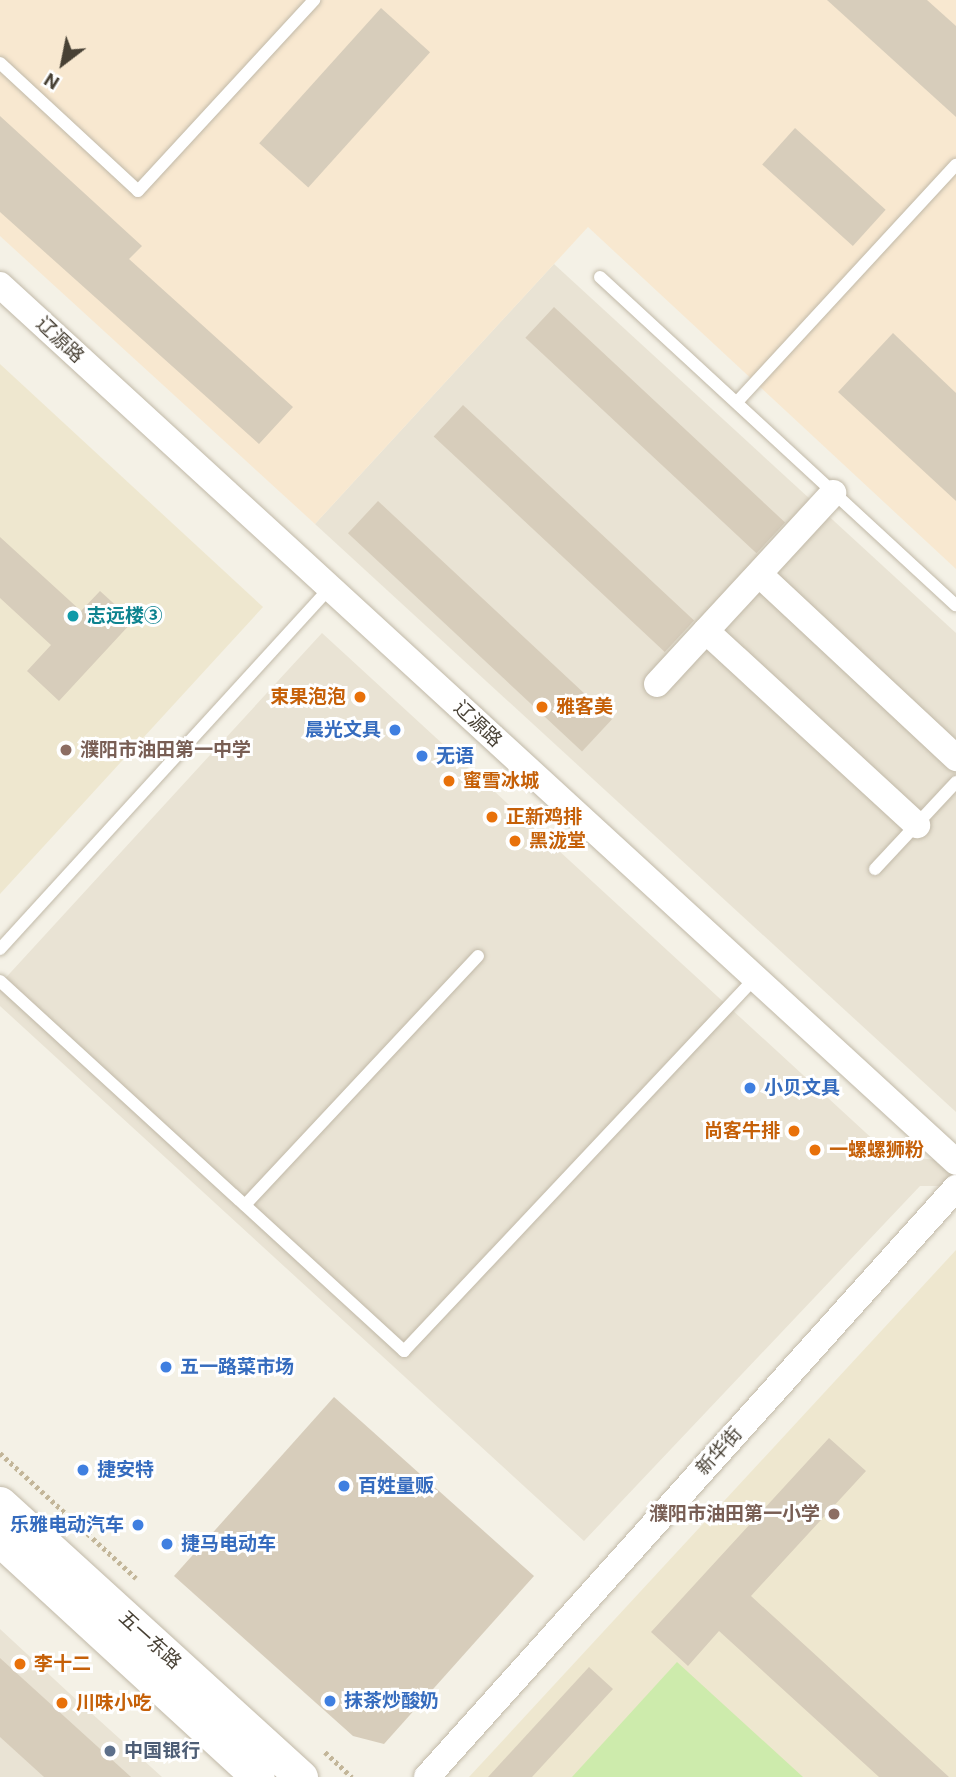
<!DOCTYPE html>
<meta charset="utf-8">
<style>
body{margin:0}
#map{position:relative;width:956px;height:1777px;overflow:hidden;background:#f4f1e6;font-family:Roboto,"Noto Sans SC",sans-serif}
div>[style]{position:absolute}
.residential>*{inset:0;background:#e9e3d4}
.commercial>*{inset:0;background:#f8e8d0}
.education>*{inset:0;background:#eee7cf}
.green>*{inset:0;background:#cdebac}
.building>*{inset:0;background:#d7cdbb;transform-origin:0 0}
.path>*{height:4.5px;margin-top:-2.25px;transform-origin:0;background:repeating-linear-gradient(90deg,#c3b699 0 3.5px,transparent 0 7px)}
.roads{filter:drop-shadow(0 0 2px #c1b9a8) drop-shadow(0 0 2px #c1b9a8)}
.service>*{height:12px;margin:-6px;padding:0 6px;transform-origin:6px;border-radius:6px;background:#fff}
.minor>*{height:26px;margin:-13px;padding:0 13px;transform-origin:13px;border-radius:13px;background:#fff}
.tertiary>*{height:33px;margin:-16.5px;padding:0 16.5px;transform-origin:16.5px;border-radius:16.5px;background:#fff}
.dots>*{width:19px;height:19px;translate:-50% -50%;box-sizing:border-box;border:4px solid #fff;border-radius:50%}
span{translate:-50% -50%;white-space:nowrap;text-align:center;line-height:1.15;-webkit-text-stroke:6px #fff;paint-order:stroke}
.street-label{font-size:19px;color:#484135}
.culture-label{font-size:19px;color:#0d838f;font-weight:700}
.left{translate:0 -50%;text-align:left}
.food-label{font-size:19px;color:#c56008;font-weight:700}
.right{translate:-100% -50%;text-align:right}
.shop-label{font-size:19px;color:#366cbe;font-weight:700}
.education-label{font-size:19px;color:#785e54;font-weight:700}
.service-label{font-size:19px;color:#4e5e75;font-weight:700}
.north{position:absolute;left:28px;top:28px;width:70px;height:70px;-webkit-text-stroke:5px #fff;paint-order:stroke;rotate:212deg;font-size:19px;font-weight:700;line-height:28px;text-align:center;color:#484135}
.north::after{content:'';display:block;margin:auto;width:24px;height:32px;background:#484135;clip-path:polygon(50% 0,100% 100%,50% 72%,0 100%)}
</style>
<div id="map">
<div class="residential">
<div style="clip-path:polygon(554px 264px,956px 633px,956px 1112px,315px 524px)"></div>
<div style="clip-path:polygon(322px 633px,890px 1155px,956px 1162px,956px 1186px,920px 1186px,584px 1541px,0 1006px,0 984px)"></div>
<div style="clip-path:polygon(0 1629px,68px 1692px,162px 1777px,0 1777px)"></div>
</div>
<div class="commercial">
<div style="clip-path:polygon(0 0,956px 0,956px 569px,588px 227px,315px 524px,0 236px)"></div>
</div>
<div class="education">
<div style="clip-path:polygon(0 364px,263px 607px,0 894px)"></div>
<div style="clip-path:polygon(956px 1250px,956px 1777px,469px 1777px)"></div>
</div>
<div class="green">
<div style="clip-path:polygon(677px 1662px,803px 1777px,572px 1777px)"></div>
</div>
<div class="building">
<div style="clip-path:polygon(827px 0,927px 0,956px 26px,956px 117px)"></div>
<div style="left:381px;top:8px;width:66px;height:182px;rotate:42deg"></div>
<div style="clip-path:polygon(0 116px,142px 246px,129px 259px,293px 407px,259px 444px,0 212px)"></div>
<div style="left:795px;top:128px;width:122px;height:49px;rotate:42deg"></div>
<div style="left:554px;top:307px;width:316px;height:42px;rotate:43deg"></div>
<div style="clip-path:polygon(893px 333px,956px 393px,956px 501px,838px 392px)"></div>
<div style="left:463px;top:405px;width:316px;height:43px;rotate:43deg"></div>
<div style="left:378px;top:501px;width:320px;height:44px;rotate:43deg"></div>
<div style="clip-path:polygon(0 537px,81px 611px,100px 591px,133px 621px,59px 701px,27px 671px,51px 645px,0 598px)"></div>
<div style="clip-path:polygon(334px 1397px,534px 1576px,384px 1744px,353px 1736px,174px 1576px)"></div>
<div style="clip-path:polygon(829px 1438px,866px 1471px,751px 1596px,949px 1777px,879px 1777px,719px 1631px,688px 1666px,651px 1632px)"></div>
<div style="clip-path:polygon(0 1658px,131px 1777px,44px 1777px,0 1737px)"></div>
<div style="clip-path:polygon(589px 1667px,613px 1689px,532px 1777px,488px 1777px)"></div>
</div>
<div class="path">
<div style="left:0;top:1453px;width:185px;rotate:42.6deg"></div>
<div style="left:325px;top:1752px;width:37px;rotate:43deg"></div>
</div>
<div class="roads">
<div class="service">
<div style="left:0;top:63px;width:188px;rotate:42.8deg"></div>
<div style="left:138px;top:191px;width:260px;rotate:-47.3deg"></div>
<div style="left:600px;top:277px;width:484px;rotate:42.7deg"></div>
<div style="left:737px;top:402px;width:323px;rotate:-47.3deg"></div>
<div style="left:875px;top:869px;width:119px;rotate:-47deg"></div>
<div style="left:0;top:949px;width:490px;rotate:-47.6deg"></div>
<div style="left:0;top:981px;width:548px;rotate:42.48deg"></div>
<div style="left:404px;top:1351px;width:512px;rotate:-46.74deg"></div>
<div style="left:245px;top:1205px;width:341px;rotate:-46.9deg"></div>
</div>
<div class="minor">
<div style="left:0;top:285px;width:1297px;rotate:42.53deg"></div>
<div style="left:759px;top:574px;width:270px;rotate:43deg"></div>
<div style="left:706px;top:631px;width:287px;rotate:42.6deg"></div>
<div style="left:657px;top:684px;width:260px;rotate:-47.3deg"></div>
<div style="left:427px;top:1777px;width:792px;rotate:-48.07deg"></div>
</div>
<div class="tertiary">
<div style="left:0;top:1503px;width:407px;rotate:42.3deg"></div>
<div style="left:0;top:1540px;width:350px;rotate:42.6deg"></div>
</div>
</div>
<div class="dots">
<div style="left:73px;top:616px;background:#0f9aa8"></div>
<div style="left:360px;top:697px;background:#e8710a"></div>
<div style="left:542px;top:707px;background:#e8710a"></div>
<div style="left:395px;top:730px;background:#3f7fe0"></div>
<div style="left:66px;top:750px;background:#8d6e63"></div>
<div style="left:422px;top:756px;background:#3f7fe0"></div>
<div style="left:449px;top:781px;background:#e8710a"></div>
<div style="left:492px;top:817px;background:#e8710a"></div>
<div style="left:515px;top:841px;background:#e8710a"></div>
<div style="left:750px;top:1088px;background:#3f7fe0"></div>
<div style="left:794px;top:1131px;background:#e8710a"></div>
<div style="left:815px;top:1150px;background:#e8710a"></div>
<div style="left:166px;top:1367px;background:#3f7fe0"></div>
<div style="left:83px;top:1470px;background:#3f7fe0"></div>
<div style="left:344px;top:1486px;background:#3f7fe0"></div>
<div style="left:834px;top:1514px;background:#8d6e63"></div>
<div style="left:138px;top:1525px;background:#3f7fe0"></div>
<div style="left:167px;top:1544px;background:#3f7fe0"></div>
<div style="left:20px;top:1664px;background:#e8710a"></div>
<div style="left:330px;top:1701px;background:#3f7fe0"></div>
<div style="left:62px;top:1703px;background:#e8710a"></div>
<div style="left:110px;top:1751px;background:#5c6f8a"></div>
</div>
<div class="street-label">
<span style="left:60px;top:340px;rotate:43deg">辽源路</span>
<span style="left:478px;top:724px;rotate:43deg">辽源路</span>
<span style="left:719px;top:1451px;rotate:-48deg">新华街</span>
<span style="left:150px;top:1640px;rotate:42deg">五一东路</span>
</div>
<div class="culture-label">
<span class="left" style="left:87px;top:616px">志远楼③</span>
</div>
<div class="food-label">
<span class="right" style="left:346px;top:697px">束果泡泡</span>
<span class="left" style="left:556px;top:707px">雅客美</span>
<span class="left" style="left:463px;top:781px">蜜雪冰城</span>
<span class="left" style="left:506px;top:817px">正新鸡排</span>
<span class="left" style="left:529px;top:841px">黑泷堂</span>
<span class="right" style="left:780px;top:1131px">尚客牛排</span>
<span class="left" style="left:829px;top:1150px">一螺螺狮粉</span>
<span class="left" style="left:34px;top:1664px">李十二</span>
<span class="left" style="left:76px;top:1703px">川味小吃</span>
</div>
<div class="shop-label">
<span class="right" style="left:381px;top:730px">晨光文具</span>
<span class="left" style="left:436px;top:756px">无语</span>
<span class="left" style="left:764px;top:1088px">小贝文具</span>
<span class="left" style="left:180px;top:1367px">五一路菜市场</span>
<span class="left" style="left:97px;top:1470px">捷安特</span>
<span class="left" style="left:358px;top:1486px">百姓量贩</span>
<span class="right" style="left:124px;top:1525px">乐雅电动汽车</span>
<span class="left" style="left:181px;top:1544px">捷马电动车</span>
<span class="left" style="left:344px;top:1701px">抹茶炒酸奶</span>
</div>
<div class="education-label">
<span class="left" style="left:80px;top:750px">濮阳市油田第一中学</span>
<span class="right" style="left:820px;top:1514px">濮阳市油田第一小学</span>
</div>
<div class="service-label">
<span class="left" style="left:124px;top:1751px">中国银行</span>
</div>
<div class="north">N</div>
</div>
